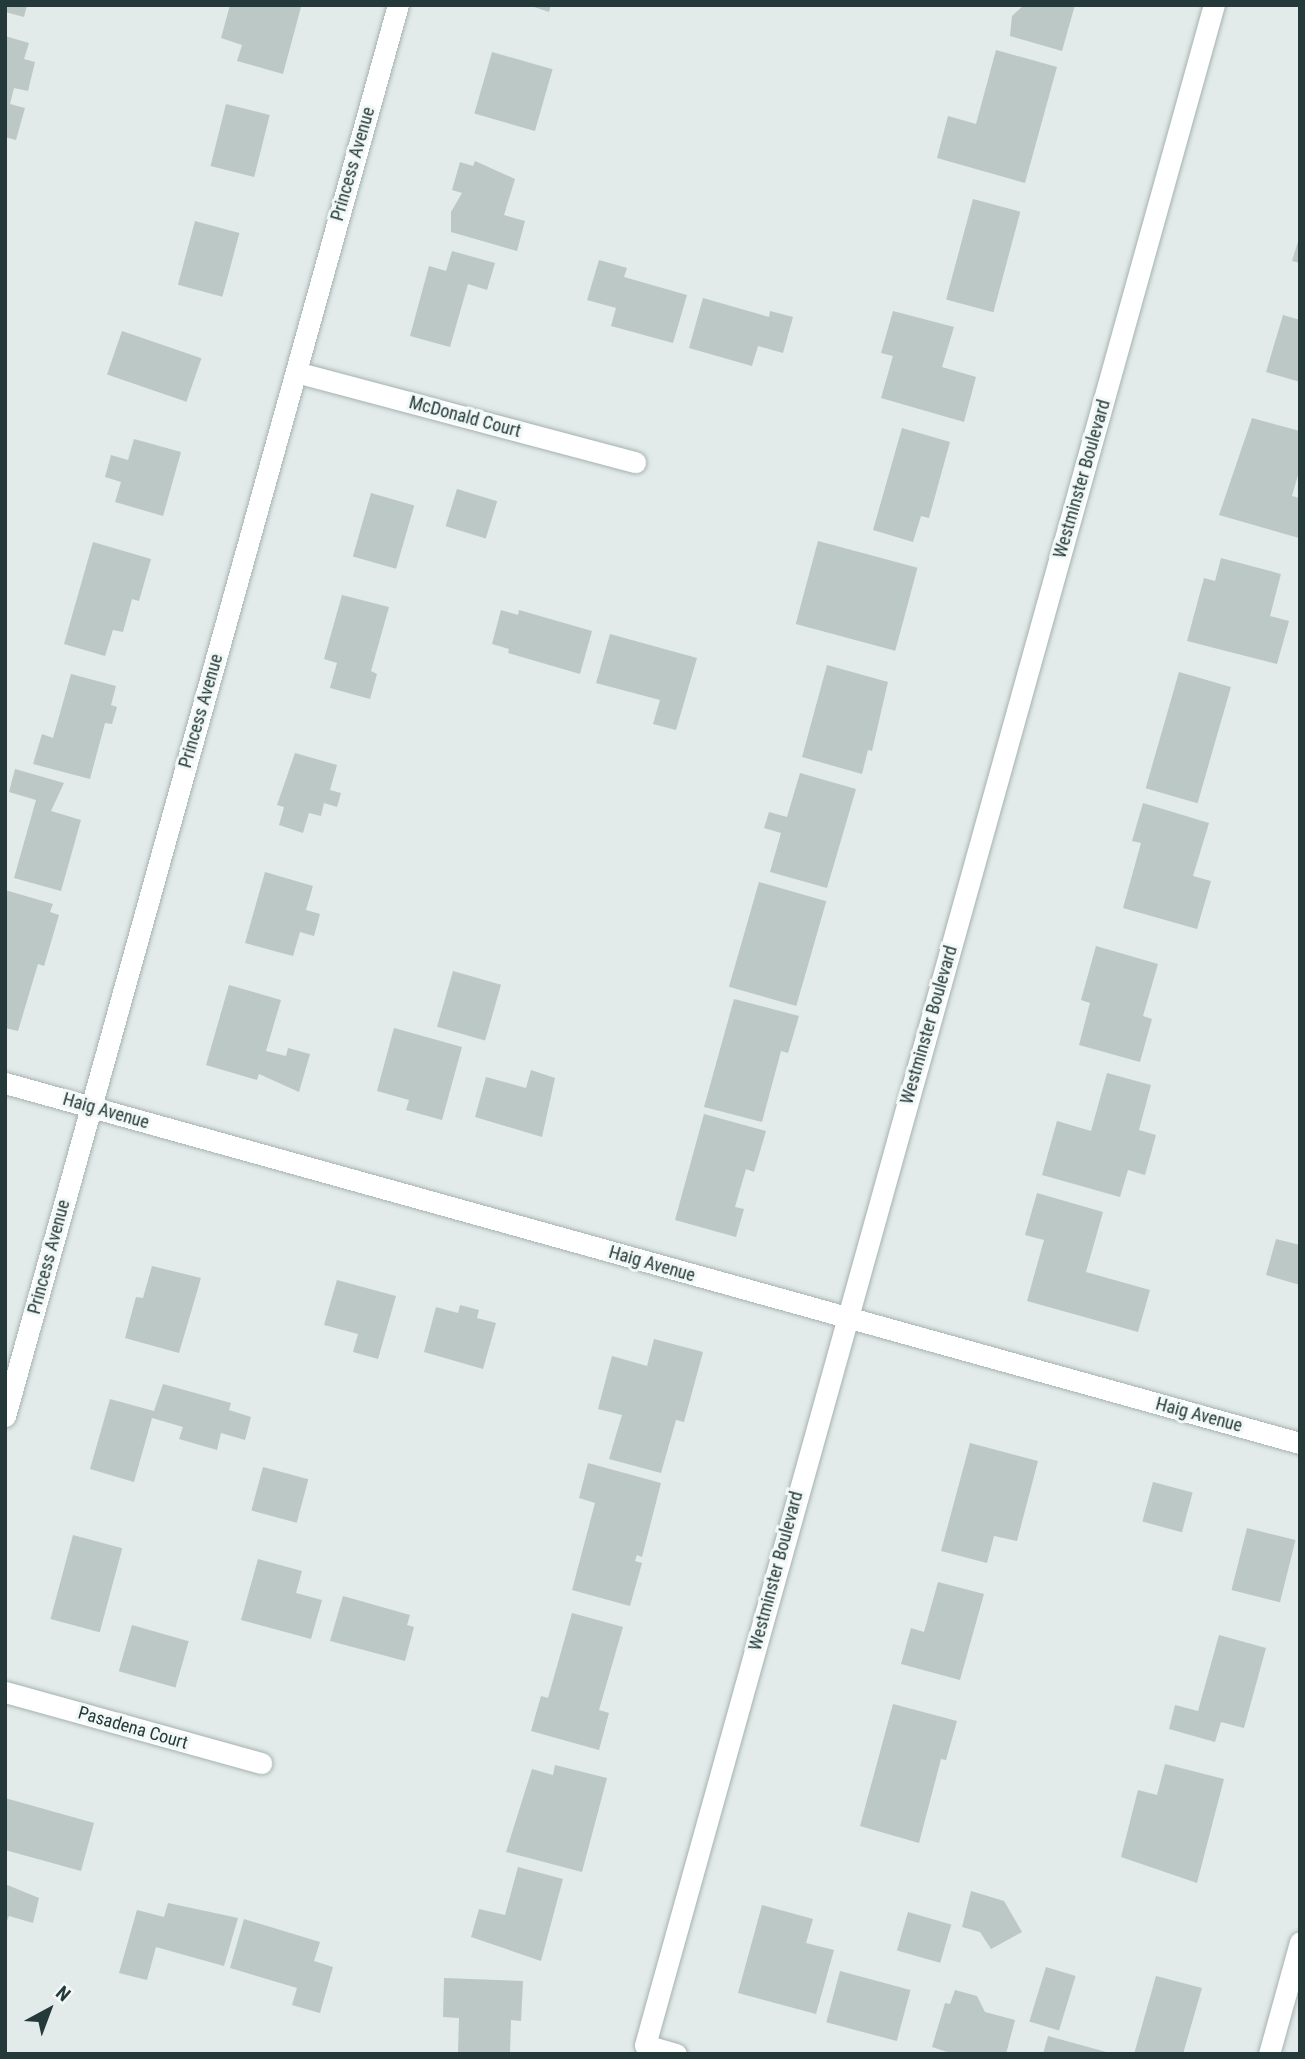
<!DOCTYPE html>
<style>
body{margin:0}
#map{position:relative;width:1305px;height:2059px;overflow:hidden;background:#e2ebe9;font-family:"Roboto Condensed",sans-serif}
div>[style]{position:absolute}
.building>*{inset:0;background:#bbc8c6;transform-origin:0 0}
.roads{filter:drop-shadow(0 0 2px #a5b2b1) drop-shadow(0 0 2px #a5b2b1)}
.minor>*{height:21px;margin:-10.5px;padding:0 10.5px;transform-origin:10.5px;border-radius:10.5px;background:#fff}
span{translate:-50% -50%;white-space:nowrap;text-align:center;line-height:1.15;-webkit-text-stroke:6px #f2f8f6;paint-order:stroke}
.street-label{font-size:18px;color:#243a3a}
.frame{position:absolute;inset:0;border:7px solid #243a3a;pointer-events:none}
.north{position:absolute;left:14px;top:1975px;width:70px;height:70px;-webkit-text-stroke:5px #f2f8f6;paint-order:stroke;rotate:41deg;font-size:19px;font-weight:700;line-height:28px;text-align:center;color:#243a3a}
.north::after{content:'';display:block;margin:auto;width:24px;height:32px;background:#243a3a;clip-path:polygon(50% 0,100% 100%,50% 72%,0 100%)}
</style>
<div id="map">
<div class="building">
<div style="clip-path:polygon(5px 5px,27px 5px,24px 17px,5px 12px)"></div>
<div style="clip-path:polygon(230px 5px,301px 7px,283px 74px,237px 61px,242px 45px,221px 38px)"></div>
<div style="clip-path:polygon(528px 5px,551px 5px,549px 12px)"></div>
<div style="clip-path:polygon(1024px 5px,1075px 5px,1062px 51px,1010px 36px,1012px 16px)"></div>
<div style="clip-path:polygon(5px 36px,29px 43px,24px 59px,35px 62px,28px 91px,14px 88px,10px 104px,25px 108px,16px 140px,5px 137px)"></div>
<div style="clip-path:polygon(996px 50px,1057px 67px,1025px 183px,937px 158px,948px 116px,976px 124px)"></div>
<div style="left:492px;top:52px;width:63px;height:64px;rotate:16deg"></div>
<div style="left:226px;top:104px;width:45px;height:64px;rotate:14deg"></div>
<div style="clip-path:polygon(475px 161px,515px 179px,504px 215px,525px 221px,517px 251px,451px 232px,451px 212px,462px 193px,452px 190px,460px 162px,473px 166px)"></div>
<div style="left:973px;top:199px;width:49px;height:104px;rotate:15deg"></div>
<div style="left:195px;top:221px;width:46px;height:66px;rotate:15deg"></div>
<div style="clip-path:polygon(1300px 235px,1300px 263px,1292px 261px)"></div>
<div style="clip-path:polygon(452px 251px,495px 263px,487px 290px,468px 284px,450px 347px,410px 336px,429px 266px,446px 271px)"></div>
<div style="clip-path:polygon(599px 260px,627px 268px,624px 277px,687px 295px,673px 343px,611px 326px,616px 308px,587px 300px)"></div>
<div style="clip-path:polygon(703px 298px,769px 317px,770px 311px,793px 317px,783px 353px,758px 346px,752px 366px,689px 348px)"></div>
<div style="clip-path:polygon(893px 311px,954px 327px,942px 367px,976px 377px,964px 422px,881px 398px,893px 356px,881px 353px)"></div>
<div style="clip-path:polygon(1283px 315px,1300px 320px,1300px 382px,1266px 372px)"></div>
<div style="left:122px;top:331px;width:84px;height:46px;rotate:19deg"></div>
<div style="clip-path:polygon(1252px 418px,1300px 431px,1300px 468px,1292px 496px,1300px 498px,1299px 538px,1219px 515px)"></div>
<div style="clip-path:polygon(902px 428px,950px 442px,929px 518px,921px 516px,913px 542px,873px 530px)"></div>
<div style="clip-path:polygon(134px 439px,181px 452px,163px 516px,115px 502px,121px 482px,105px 477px,111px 455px,128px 460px)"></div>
<div style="left:457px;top:489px;width:42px;height:39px;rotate:17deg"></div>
<div style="left:371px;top:493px;width:45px;height:66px;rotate:16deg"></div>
<div style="left:818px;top:541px;width:103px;height:86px;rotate:15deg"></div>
<div style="clip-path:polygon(93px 542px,151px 559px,139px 601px,132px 599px,123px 632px,113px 630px,105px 656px,64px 644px)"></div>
<div style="clip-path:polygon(1221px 558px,1281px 574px,1270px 616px,1289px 621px,1277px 664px,1187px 641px,1204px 578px,1215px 581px)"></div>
<div style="clip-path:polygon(342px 595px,389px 607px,371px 671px,377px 674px,370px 699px,330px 688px,337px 663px,324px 659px)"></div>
<div style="clip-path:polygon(501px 610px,518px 615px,519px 610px,592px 631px,580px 674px,508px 653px,509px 649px,492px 644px)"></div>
<div style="clip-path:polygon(610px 634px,697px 658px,676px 730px,653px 724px,660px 700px,596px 683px)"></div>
<div style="clip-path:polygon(827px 665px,888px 682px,872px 751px,868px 750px,862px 774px,802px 757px)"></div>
<div style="left:1179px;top:672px;width:54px;height:121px;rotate:16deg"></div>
<div style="clip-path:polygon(71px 674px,116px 686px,111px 705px,117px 707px,112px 724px,105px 723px,90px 779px,33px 764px,42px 734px,53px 738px)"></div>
<div style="clip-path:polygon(295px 753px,337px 765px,330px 790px,341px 793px,337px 807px,324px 803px,321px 816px,309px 813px,303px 833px,279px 825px,284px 807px,277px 805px)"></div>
<div style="clip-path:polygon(15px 769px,64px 783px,51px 811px,81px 820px,61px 891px,14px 878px,36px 800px,9px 792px)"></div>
<div style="clip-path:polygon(800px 773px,856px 789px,827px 888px,770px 872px,781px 833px,764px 828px,769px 812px,787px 817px)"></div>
<div style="clip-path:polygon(1143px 803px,1209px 823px,1193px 876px,1211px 881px,1197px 929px,1123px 908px,1141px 843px,1132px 841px)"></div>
<div style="clip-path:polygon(265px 872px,313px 886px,306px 910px,320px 914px,314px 936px,300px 932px,293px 956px,245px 943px)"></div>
<div style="left:759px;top:882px;width:70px;height:109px;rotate:16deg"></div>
<div style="clip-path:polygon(5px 890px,53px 904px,50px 912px,59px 915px,44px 966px,38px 964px,18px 1031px,5px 1028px)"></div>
<div style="clip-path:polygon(1096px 946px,1158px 964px,1143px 1016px,1152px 1019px,1140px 1062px,1079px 1045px,1090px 1003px,1081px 1000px)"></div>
<div style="left:453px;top:971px;width:50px;height:58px;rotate:16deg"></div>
<div style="clip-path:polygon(229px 985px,281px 1000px,266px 1051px,286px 1056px,288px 1048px,310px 1054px,299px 1092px,259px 1074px,257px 1080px,206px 1065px)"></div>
<div style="clip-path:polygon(734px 999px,799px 1016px,788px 1053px,781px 1051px,762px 1122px,704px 1107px)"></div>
<div style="clip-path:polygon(394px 1028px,462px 1047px,442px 1120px,406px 1110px,409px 1100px,377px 1091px)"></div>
<div style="clip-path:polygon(531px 1070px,555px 1078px,542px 1137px,475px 1117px,486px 1077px,526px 1088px)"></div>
<div style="clip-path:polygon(1107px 1073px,1151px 1085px,1139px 1130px,1156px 1135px,1145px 1175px,1128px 1170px,1120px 1197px,1042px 1175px,1057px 1121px,1091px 1131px)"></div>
<div style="clip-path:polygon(704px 1114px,766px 1131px,754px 1172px,746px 1169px,735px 1207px,744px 1209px,736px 1237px,675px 1220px)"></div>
<div style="clip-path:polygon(1037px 1193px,1103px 1212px,1086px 1272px,1150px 1290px,1138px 1332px,1027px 1301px,1044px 1240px,1025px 1235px)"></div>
<div style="clip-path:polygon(1276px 1239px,1300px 1245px,1300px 1285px,1266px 1275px)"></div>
<div style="clip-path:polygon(152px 1266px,201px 1278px,179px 1353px,125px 1338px,136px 1297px,143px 1298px)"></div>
<div style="clip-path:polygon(337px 1280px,396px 1296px,378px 1359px,353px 1352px,358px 1334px,324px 1325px)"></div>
<div style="clip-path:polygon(460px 1305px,479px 1310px,477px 1318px,496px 1323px,483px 1369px,424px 1352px,436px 1307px,458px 1313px)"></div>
<div style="clip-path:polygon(654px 1339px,703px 1352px,684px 1422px,676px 1420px,661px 1473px,609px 1459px,622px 1415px,598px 1409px,612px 1356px,647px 1366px)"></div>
<div style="clip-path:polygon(163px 1384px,231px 1403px,229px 1410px,251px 1417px,245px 1440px,221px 1433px,217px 1450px,179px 1439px,183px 1427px,152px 1418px,134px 1482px,90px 1469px,110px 1399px,154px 1411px)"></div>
<div style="clip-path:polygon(970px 1443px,1038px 1461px,1017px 1541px,994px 1536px,987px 1563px,941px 1551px)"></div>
<div style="clip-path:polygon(588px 1463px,661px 1483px,642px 1557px,637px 1555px,635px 1561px,642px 1563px,630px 1606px,572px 1590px,595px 1503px,579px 1498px)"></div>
<div style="left:263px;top:1467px;width:47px;height:45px;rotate:15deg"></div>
<div style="left:1153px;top:1482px;width:41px;height:41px;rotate:15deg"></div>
<div style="left:1247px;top:1528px;width:50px;height:64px;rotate:14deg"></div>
<div style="left:73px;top:1535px;width:51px;height:87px;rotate:15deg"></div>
<div style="clip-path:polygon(258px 1559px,302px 1571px,296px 1593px,322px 1600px,311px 1639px,241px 1620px)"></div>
<div style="clip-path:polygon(938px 1582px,984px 1594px,960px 1680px,901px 1664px,911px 1628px,924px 1632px)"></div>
<div style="clip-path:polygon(343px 1596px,410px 1615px,407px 1625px,414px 1627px,405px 1661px,330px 1641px)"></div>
<div style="clip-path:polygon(572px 1613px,623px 1627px,599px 1710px,609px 1713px,599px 1750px,531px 1731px,541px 1696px,548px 1698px)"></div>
<div style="left:132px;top:1625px;width:59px;height:48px;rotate:16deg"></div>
<div style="clip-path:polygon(1219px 1635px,1266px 1648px,1244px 1728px,1221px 1722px,1215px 1742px,1169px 1729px,1175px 1705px,1198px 1711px)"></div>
<div style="clip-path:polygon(893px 1704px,957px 1721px,946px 1760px,941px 1759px,919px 1843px,860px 1826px)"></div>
<div style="clip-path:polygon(1165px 1764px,1224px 1779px,1197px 1883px,1121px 1857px,1138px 1790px,1157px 1795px)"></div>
<div style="clip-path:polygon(555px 1765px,607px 1778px,582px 1872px,506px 1852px,532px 1769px,553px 1775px)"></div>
<div style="clip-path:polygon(5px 1798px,94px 1823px,81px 1871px,5px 1850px)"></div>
<div style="clip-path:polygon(518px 1867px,563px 1879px,541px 1961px,471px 1937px,479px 1909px,505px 1915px)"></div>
<div style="clip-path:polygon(5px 1884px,39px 1898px,33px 1923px,9px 1916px,5px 1926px)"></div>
<div style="clip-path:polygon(971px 1891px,1004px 1901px,1022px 1932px,991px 1949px,980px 1932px,962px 1927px)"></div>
<div style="clip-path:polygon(168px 1903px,238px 1918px,224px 1966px,156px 1947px,147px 1980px,119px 1973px,137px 1910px,164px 1917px)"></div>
<div style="clip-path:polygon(762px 1905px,813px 1919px,806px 1943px,834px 1950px,816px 2014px,738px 1993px)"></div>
<div style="left:908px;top:1912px;width:45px;height:40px;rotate:16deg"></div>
<div style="clip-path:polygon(244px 1919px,320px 1942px,314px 1961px,333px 1967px,320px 2013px,292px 2005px,297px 1988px,230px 1968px)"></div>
<div style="left:1046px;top:1967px;width:31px;height:57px;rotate:17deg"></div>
<div style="left:840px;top:1971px;width:73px;height:53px;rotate:15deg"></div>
<div style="clip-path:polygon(1156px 1976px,1202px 1988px,1183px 2054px,1134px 2054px)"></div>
<div style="clip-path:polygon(444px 1978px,523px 1981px,521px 2021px,511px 2020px,510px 2053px,458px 2052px,459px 2018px,443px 2017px)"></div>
<div style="clip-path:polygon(955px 1990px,977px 1996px,985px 2012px,1015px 2020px,1006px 2054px,953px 2054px,932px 2047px,945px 2003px,950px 2004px)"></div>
<div style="clip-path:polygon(1048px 2036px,1110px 2053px,1110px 2054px,1043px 2054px)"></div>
</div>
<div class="roads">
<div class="minor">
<div style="left:296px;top:372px;width:351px;rotate:14.9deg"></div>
<div style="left:5px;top:1083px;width:1344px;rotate:15.54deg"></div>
<div style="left:5px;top:1416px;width:1465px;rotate:-74.44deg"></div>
<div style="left:5px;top:1692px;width:266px;rotate:15.5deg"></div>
<div style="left:676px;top:2054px;width:32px;rotate:-164deg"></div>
<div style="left:645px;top:2045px;width:2118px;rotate:-74.42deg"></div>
<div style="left:1269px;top:2054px;width:116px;rotate:-74.5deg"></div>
</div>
</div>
<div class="street-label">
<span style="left:353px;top:164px;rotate:-74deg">Princess Avenue</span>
<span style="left:465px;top:417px;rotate:15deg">McDonald Court</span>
<span style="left:1082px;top:479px;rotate:-74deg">Westminster Boulevard</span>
<span style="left:201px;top:711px;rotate:-74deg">Princess Avenue</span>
<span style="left:929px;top:1025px;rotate:-74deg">Westminster Boulevard</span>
<span style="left:106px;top:1111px;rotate:16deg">Haig Avenue</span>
<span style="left:49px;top:1257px;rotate:-75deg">Princess Avenue</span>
<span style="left:652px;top:1264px;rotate:16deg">Haig Avenue</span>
<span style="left:1199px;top:1415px;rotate:15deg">Haig Avenue</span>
<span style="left:776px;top:1571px;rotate:-75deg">Westminster Boulevard</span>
<span style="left:133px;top:1728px;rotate:16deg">Pasadena Court</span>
</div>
<div class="frame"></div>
<div class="north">N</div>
</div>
